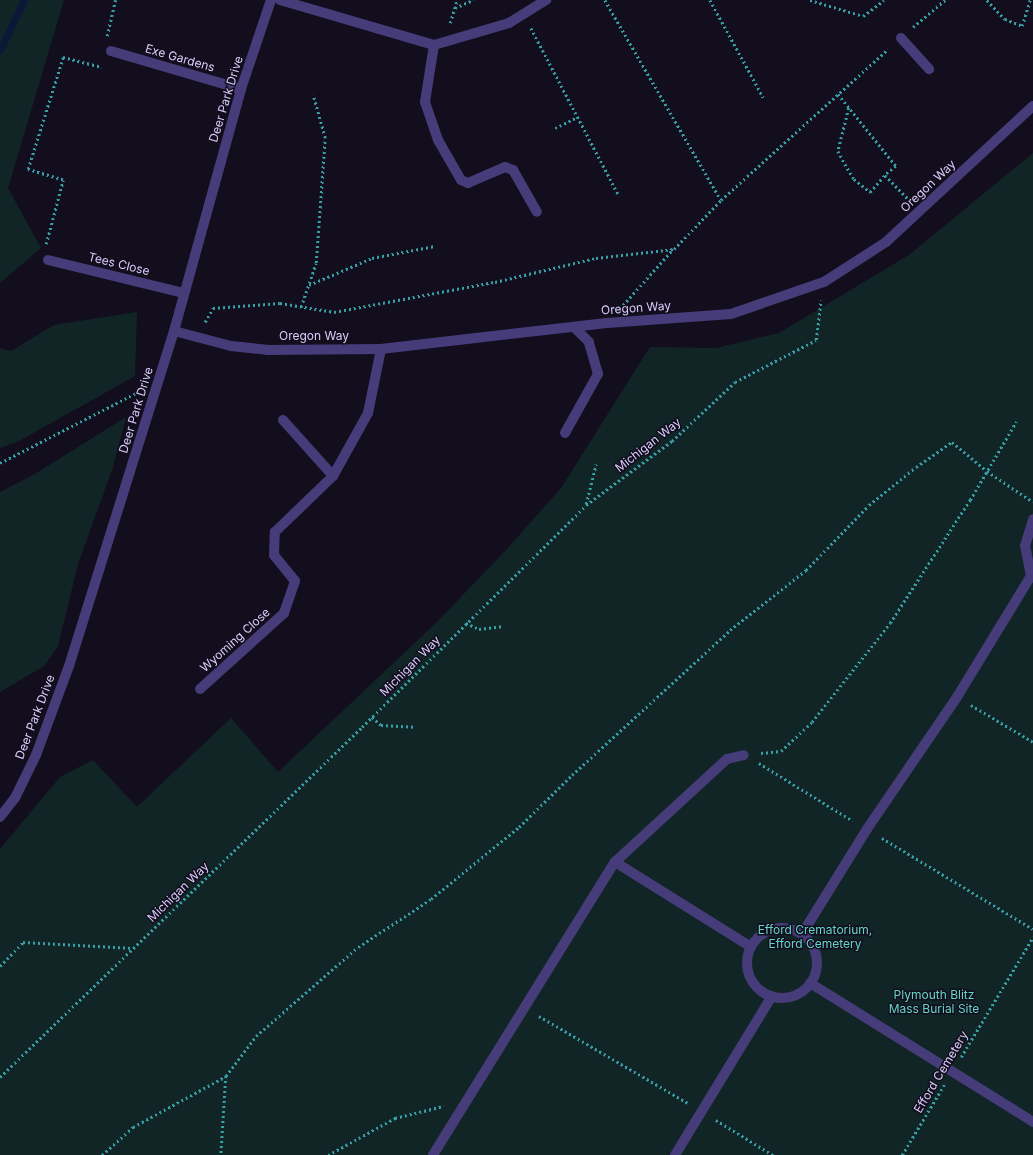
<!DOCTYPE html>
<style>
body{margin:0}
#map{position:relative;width:1033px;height:1155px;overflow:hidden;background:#130e1e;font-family:Inter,sans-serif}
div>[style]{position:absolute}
.green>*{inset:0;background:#112527}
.stream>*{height:7px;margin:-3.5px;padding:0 3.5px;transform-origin:3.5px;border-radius:3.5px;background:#0d1738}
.path>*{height:2.5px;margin-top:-1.25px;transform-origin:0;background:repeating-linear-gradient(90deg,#37a0a7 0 2px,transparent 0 5px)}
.minor>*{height:10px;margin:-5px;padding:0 5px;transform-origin:5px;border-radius:5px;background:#463c79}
.minor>.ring{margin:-5px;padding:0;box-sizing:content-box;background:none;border:10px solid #463c79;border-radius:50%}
span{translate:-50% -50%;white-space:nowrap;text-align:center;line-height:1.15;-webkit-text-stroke:3px #130e1e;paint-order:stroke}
.street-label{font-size:12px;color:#d9cefb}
.park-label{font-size:12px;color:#61d5c6}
</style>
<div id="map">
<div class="green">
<div style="clip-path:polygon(0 0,64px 0,8px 188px,41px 248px,0 283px)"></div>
<div style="clip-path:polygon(1033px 153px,1033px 1155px,0 1155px,0 849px,60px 777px,93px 760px,137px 807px,231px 718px,278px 772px,437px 622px,506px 550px,561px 488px,650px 347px,716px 348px,779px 333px,909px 255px)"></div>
<div style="clip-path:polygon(137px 312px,135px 376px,19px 441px,0 448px,0 348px,11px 351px,54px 325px)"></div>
<div style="clip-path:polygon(126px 417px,113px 467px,78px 564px,58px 646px,44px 666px,0 692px,0 492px,35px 474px)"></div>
</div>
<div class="stream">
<div style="left:0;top:50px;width:55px;rotate:-64.4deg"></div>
</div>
<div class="path">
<div style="left:605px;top:0;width:231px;rotate:59.9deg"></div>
<div style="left:710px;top:0;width:111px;rotate:61.3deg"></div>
<div style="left:810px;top:0;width:55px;rotate:16.8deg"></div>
<div style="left:863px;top:16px;width:26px;rotate:-37deg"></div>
<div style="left:987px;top:0;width:26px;rotate:47deg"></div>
<div style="left:1005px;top:19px;width:18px;rotate:22deg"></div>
<div style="left:1022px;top:26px;width:27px;rotate:-73deg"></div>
<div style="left:455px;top:8px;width:20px;rotate:-24deg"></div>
<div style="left:450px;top:23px;width:24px;rotate:-73deg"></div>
<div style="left:913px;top:27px;width:42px;rotate:-40.2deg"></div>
<div style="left:531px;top:28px;width:187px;rotate:62.3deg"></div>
<div style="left:107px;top:36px;width:37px;rotate:-77deg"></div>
<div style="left:838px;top:94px;width:92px;rotate:51.1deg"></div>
<div style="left:896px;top:166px;width:14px;rotate:141deg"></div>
<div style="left:885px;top:175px;width:33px;rotate:46deg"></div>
<div style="left:849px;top:108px;width:44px;rotate:104.3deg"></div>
<div style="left:838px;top:151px;width:15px;rotate:62deg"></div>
<div style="left:845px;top:164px;width:17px;rotate:59deg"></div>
<div style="left:854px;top:179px;width:21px;rotate:39deg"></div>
<div style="left:870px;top:192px;width:23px;rotate:-49deg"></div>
<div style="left:555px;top:128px;width:25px;rotate:-26deg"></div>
<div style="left:46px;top:244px;width:66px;rotate:-75.1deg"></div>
<div style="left:63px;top:180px;width:37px;rotate:-163deg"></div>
<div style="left:28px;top:169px;width:117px;rotate:-72.6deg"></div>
<div style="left:63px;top:57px;width:40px;rotate:14.4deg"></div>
<div style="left:309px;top:285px;width:69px;rotate:-23.2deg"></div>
<div style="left:372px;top:258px;width:64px;rotate:-10.8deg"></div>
<div style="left:623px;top:305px;width:75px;rotate:-48.2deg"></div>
<div style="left:301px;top:307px;width:46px;rotate:-71.2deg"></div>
<div style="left:316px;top:263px;width:125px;rotate:-85.9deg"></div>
<div style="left:325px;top:138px;width:45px;rotate:-105.6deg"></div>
<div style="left:205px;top:322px;width:16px;rotate:-60deg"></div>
<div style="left:213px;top:308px;width:67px;rotate:-4.3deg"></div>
<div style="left:280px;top:303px;width:55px;rotate:9.5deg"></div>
<div style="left:334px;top:312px;width:164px;rotate:-10.6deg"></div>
<div style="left:495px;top:282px;width:104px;rotate:-13.4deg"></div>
<div style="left:596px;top:258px;width:79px;rotate:-6.6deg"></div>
<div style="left:674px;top:249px;width:68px;rotate:-46.2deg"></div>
<div style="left:721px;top:200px;width:225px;rotate:-42.1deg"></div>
<div style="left:0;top:463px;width:153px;rotate:-27.2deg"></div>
<div style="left:586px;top:504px;width:41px;rotate:-76deg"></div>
<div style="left:466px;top:623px;width:14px;rotate:25deg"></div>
<div style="left:479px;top:629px;width:23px;rotate:-7deg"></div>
<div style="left:971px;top:705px;width:72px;rotate:30.8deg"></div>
<div style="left:372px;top:717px;width:12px;rotate:42deg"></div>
<div style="left:381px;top:725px;width:33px;rotate:3deg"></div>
<div style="left:761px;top:753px;width:20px;rotate:-6deg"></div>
<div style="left:781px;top:751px;width:42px;rotate:-43.1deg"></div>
<div style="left:812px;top:722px;width:126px;rotate:-51.8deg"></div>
<div style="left:890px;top:623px;width:147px;rotate:-57deg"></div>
<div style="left:970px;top:500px;width:91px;rotate:-59.5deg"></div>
<div style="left:759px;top:763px;width:110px;rotate:31.7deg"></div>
<div style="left:882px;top:838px;width:176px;rotate:31.1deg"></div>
<div style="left:0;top:966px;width:33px;rotate:-46deg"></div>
<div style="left:23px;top:942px;width:110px;rotate:3.1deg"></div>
<div style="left:539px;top:1016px;width:173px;rotate:30.3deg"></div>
<div style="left:961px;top:1057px;width:140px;rotate:-59deg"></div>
<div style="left:226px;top:1076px;width:50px;rotate:-53.1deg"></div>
<div style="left:256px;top:1036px;width:135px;rotate:-41.1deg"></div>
<div style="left:358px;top:947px;width:87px;rotate:-33.3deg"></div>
<div style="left:431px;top:899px;width:114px;rotate:-39.3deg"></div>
<div style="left:519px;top:827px;width:74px;rotate:-44.5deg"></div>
<div style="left:572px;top:775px;width:214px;rotate:-42.5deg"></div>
<div style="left:730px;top:630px;width:97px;rotate:-38.3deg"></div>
<div style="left:806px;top:570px;width:91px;rotate:-45.9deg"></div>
<div style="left:869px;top:505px;width:60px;rotate:-39deg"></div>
<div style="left:916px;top:467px;width:44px;rotate:-34.8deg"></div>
<div style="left:952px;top:442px;width:45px;rotate:39.6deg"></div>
<div style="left:987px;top:471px;width:55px;rotate:34deg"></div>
<div style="left:0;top:1077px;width:504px;rotate:-44.03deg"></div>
<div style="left:362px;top:727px;width:315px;rotate:-44.7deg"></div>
<div style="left:586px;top:505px;width:107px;rotate:-36.7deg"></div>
<div style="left:672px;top:441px;width:86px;rotate:-43.1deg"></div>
<div style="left:735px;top:382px;width:91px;rotate:-27.4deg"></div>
<div style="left:816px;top:340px;width:40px;rotate:-82.9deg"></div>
<div style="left:716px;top:1120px;width:67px;rotate:31.6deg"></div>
<div style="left:102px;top:1155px;width:42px;rotate:-42.1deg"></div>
<div style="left:133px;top:1127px;width:106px;rotate:-28.7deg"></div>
<div style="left:226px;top:1076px;width:79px;rotate:93.6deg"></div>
<div style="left:328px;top:1155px;width:77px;rotate:-28.9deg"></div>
<div style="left:395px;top:1118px;width:50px;rotate:-13.8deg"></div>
<div style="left:902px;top:1155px;width:82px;rotate:-59deg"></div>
</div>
<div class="minor">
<div style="left:280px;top:0;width:160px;rotate:16.3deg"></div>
<div style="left:434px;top:45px;width:78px;rotate:-16.3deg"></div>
<div style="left:509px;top:23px;width:44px;rotate:-31.9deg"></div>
<div style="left:901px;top:38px;width:42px;rotate:47.9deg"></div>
<div style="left:434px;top:45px;width:58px;rotate:99deg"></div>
<div style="left:425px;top:102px;width:40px;rotate:71.1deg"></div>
<div style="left:438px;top:140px;width:46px;rotate:60.1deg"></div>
<div style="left:461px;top:180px;width:8px;rotate:23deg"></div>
<div style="left:468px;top:183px;width:40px;rotate:-23.4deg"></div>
<div style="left:505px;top:167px;width:9px;rotate:21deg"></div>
<div style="left:513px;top:170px;width:48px;rotate:60.3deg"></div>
<div style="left:111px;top:51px;width:135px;rotate:16.3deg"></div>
<div style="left:48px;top:260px;width:139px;rotate:13.7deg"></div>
<div style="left:174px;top:331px;width:59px;rotate:14.7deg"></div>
<div style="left:231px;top:346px;width:36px;rotate:6deg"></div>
<div style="left:267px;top:350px;width:114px;rotate:-0.5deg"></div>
<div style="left:381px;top:349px;width:227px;rotate:-6.6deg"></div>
<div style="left:607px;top:323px;width:124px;rotate:-4.2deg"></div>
<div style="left:731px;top:314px;width:98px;rotate:-19deg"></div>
<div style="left:824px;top:282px;width:74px;rotate:-32.8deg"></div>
<div style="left:886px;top:242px;width:200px;rotate:-42.8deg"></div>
<div style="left:283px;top:420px;width:75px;rotate:48.2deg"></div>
<div style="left:565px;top:433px;width:68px;rotate:-60.8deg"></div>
<div style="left:598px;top:374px;width:33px;rotate:-106deg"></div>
<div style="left:589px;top:342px;width:21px;rotate:-135deg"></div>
<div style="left:200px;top:689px;width:113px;rotate:-42.1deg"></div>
<div style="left:284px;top:613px;width:34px;rotate:-71deg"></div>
<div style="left:295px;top:581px;width:33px;rotate:-129deg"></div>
<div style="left:274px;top:555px;width:23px;rotate:-88deg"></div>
<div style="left:275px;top:532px;width:81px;rotate:-44deg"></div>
<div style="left:333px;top:476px;width:72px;rotate:-60.9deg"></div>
<div style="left:368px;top:413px;width:65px;rotate:-78.5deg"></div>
<div style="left:0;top:817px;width:24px;rotate:-52deg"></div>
<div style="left:15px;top:798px;width:48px;rotate:-64deg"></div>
<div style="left:36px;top:755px;width:95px;rotate:-69.7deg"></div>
<div style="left:69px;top:666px;width:351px;rotate:-72.6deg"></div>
<div style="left:174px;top:331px;width:251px;rotate:-74.5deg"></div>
<div style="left:241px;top:89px;width:94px;rotate:-71.4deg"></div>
<div style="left:615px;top:862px;width:160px;rotate:32deg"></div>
<div class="ring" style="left:747px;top:928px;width:60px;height:60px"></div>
<div style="left:802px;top:934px;width:123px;rotate:-58.2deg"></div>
<div style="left:867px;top:829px;width:160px;rotate:-55.7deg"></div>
<div style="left:957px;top:697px;width:142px;rotate:-58.6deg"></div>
<div style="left:1031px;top:576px;width:31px;rotate:-101deg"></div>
<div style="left:1025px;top:546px;width:28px;rotate:-73deg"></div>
<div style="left:810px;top:983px;width:263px;rotate:31.9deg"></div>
<div style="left:433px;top:1155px;width:345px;rotate:-58.2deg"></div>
<div style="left:615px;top:862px;width:152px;rotate:-42.6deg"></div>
<div style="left:727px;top:759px;width:17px;rotate:-13deg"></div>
<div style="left:675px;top:1155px;width:186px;rotate:-58.6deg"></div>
</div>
<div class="street-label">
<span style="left:180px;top:58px;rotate:16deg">Exe Gardens</span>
<span style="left:226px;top:99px;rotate:-73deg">Deer Park Drive</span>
<span style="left:928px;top:186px;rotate:-43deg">Oregon Way</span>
<span style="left:119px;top:264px;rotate:14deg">Tees Close</span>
<span style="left:636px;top:308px;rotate:-4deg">Oregon Way</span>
<span style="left:314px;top:336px">Oregon Way</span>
<span style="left:136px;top:410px;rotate:-73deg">Deer Park Drive</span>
<span style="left:648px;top:445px;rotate:-38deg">Michigan Way</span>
<span style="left:235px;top:640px;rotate:-42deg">Wyoming Close</span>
<span style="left:410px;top:666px;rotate:-45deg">Michigan Way</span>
<span style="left:35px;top:717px;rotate:-69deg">Deer Park Drive</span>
<span style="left:178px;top:892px;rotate:-44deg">Michigan Way</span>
<span style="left:941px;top:1072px;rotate:-59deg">Efford Cemetery</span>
</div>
<div class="park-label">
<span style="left:815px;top:937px">Efford Crematorium,<br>Efford Cemetery</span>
<span style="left:934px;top:1002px">Plymouth Blitz<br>Mass Burial Site</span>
</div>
</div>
